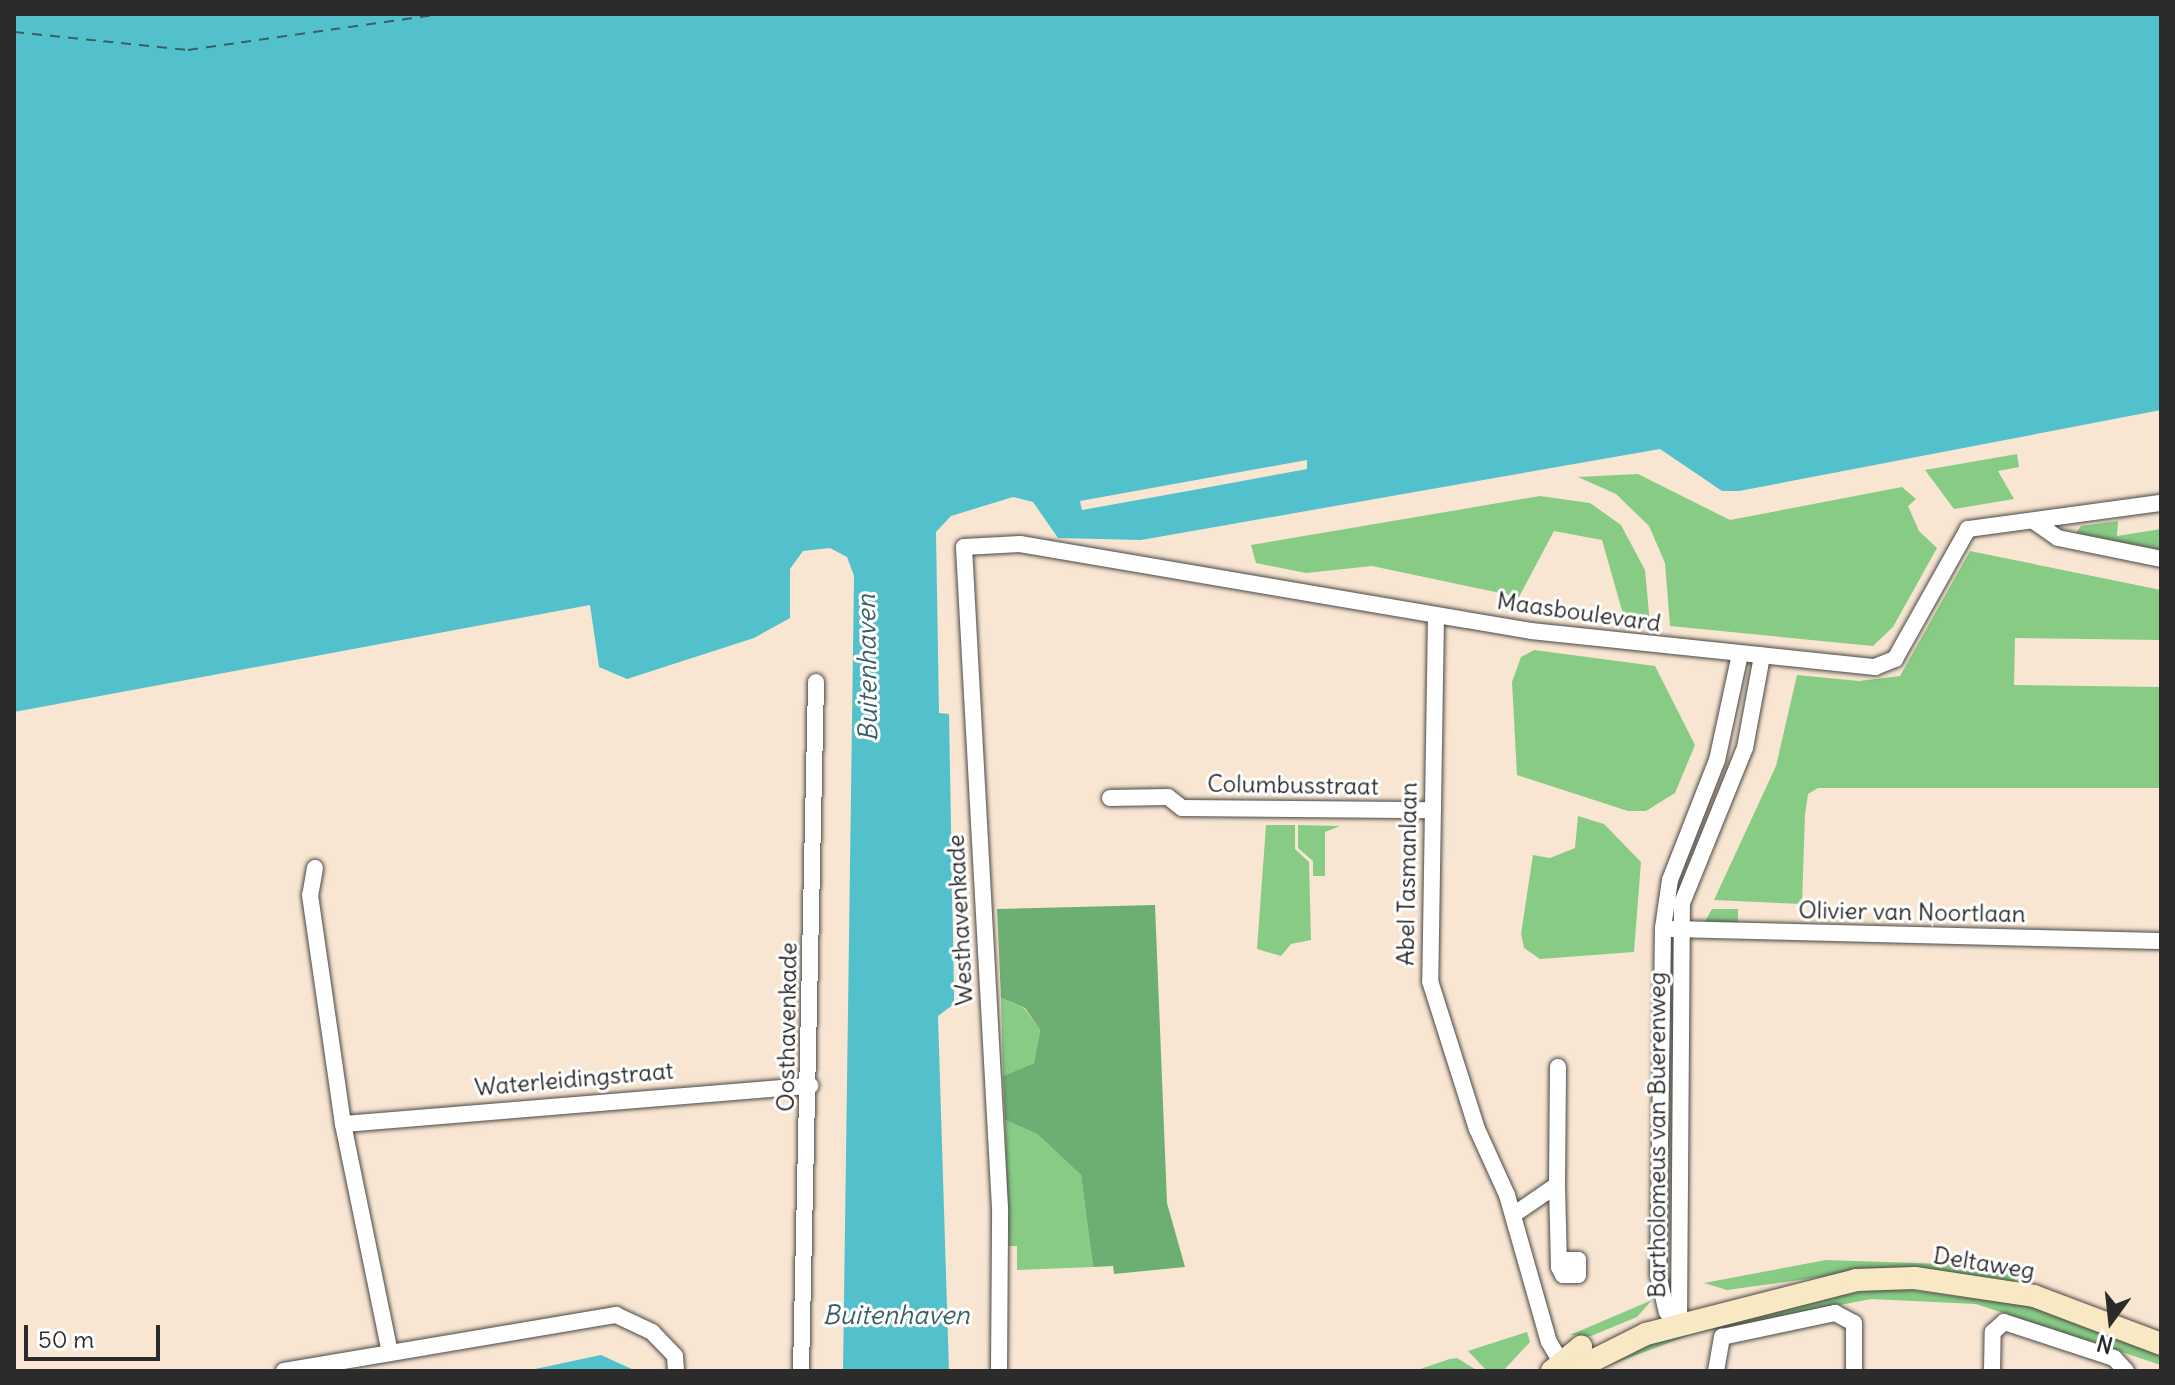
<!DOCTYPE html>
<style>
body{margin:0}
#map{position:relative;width:2175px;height:1385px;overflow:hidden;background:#f8e6d2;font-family:Delius,sans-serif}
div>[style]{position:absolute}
.green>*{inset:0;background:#87cb85}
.forest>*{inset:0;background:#6daf72}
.water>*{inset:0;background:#53c1cb}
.pier>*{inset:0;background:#f8e6d2}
.ferry>*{height:2px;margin-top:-1px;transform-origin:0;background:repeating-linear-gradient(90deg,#396063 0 10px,transparent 0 18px)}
.roads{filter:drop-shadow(0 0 2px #4a4744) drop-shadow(0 0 2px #4a4744)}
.minor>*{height:16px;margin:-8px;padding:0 8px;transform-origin:8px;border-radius:8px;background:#fff}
.secondary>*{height:22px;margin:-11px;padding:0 11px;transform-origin:11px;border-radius:11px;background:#f8e8c3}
span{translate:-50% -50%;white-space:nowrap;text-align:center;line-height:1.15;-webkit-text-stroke:6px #fff;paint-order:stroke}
.street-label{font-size:24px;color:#2b2b2b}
.water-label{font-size:26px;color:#396063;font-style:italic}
.frame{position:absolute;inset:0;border:16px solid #2b2b2b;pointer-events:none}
.north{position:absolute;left:2071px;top:1281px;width:80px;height:80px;-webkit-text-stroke:6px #fff;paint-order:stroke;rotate:195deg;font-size:22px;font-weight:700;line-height:32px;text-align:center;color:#2b2b2b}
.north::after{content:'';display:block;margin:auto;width:28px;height:36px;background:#2b2b2b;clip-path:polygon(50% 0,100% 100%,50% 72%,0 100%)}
.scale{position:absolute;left:24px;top:1325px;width:136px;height:36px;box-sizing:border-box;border:4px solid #2b2b2b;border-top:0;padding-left:10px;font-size:24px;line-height:28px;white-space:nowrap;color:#2b2b2b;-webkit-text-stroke:6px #fff;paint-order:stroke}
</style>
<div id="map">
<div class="green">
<div style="clip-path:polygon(2017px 454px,2019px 467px,1998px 471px,2014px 499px,1954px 509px,1925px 470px)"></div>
<div style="clip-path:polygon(1638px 474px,1730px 520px,1902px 487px,1916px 499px,1908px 506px,1919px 531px,1937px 548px,1893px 627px,1873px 646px,1670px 626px,1665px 563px,1649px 526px,1616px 494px,1578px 477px)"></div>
<div style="clip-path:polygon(1540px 496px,1590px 503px,1621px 525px,1645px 570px,1650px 624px,1625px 621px,1602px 540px,1554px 531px,1519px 597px,1372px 566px,1306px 573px,1256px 563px,1251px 545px)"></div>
<div style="clip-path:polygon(2118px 521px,2117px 536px,2161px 529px,2161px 550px,2076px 533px,2081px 526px)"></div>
<div style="clip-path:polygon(1970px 551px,2161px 590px,2161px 640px,2015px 638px,2014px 685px,2161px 687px,2161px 788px,1818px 788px,1808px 794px,1805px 815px,1802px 904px,1714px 900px,1776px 766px,1797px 675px,1859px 681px,1900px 676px)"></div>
<div style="clip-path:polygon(1534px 650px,1655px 666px,1695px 745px,1675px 793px,1646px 811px,1628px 811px,1517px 775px,1512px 682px,1521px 657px)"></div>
<div style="clip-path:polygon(1578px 816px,1604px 824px,1641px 862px,1634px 952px,1540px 959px,1524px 948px,1521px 934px,1533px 855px,1550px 858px,1575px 848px)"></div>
<div style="clip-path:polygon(1266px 825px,1295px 825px,1295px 849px,1309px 862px,1311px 940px,1291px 944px,1281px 956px,1257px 949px)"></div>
<div style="clip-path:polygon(1298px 825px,1340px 826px,1325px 832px,1325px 876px,1313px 876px,1313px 861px,1298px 848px)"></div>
<div style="clip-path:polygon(1712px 909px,1738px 909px,1738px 924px,1704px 923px)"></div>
<div style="clip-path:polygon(1001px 998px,1024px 1008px,1040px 1030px,1034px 1063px,1003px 1076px)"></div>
<div style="clip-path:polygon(1005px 1120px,1037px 1134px,1081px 1175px,1093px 1267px,1017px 1270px,1017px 1246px,1009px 1246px)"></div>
<div style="clip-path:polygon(1826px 1260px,1974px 1265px,2015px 1272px,2015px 1283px,1887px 1268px,1727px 1290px,1704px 1283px)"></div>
<div style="clip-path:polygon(1889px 1287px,2035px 1307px,2161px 1355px,2161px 1365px,1976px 1304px,1871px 1299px,1695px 1333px,1594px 1371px,1616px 1350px,1764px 1308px)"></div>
<div style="clip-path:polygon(1652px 1300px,1637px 1317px,1591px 1336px,1570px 1335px)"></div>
<div style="clip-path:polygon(1527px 1332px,1530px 1342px,1503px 1371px,1487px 1371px,1468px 1351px)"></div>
<div style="clip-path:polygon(1457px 1358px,1478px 1371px,1414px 1371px,1450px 1359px)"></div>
</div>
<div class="forest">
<div style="clip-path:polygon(1155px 905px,1167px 1203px,1185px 1267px,1114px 1274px,1113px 1266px,1093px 1267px,1081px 1175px,1037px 1134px,1005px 1120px,1003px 1076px,1034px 1063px,1040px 1030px,1025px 1008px,1001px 998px,997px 909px)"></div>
</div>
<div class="water">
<div style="clip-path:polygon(14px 14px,2161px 14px,2161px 410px,1739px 491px,1722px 491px,1660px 449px,1141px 540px,1058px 538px,1033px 502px,1013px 497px,951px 516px,936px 532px,939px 713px,949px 714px,954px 994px,954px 1004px,938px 1016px,949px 1371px,843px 1371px,854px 576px,847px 557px,830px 548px,803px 551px,790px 569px,790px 618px,754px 638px,627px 679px,599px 667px,590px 605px,14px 712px)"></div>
<div style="clip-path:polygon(601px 1355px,636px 1371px,524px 1371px,535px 1369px)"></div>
</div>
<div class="pier">
<div style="clip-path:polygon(1307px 460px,1307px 469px,1188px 491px,1082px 510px,1080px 501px)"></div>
</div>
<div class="ferry">
<div style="left:14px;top:32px;width:175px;rotate:5.9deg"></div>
<div style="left:188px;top:50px;width:256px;rotate:-8.1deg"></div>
</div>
<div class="roads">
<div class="minor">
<div style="left:2035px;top:522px;width:28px;rotate:35deg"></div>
<div style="left:2058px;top:538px;width:105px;rotate:11.5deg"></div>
<div style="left:1436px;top:616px;width:365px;rotate:90.9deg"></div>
<div style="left:1430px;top:981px;width:155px;rotate:72.4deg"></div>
<div style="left:1477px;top:1129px;width:72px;rotate:65.6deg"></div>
<div style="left:1507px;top:1195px;width:153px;rotate:74.1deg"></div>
<div style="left:1549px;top:1342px;width:33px;rotate:59deg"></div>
<div style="left:1740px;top:654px;width:108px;rotate:102.2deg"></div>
<div style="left:1717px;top:760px;width:129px;rotate:111.4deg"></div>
<div style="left:1670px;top:880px;width:49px;rotate:98.3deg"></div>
<div style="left:1663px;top:928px;width:346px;rotate:90.8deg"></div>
<div style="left:1658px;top:1274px;width:39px;rotate:77deg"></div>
<div style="left:1667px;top:1312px;width:17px;rotate:45deg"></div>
<div style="left:1679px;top:1324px;width:421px;rotate:-89.6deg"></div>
<div style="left:1682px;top:903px;width:167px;rotate:-67.9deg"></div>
<div style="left:1745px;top:748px;width:94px;rotate:-79.5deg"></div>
<div style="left:1110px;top:798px;width:58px;rotate:-1deg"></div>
<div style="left:1168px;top:797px;width:18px;rotate:38deg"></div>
<div style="left:1182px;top:808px;width:251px;rotate:0.5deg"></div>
<div style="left:315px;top:868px;width:27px;rotate:100deg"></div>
<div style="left:310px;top:895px;width:231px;rotate:81.8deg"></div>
<div style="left:343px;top:1124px;width:233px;rotate:78.4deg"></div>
<div style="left:1671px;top:929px;width:490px;rotate:1.4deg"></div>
<div style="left:343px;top:1124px;width:469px;rotate:-4.7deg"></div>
<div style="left:1557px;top:1185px;width:82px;rotate:88.6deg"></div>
<div style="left:1559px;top:1267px;width:9px;rotate:63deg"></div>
<div style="left:1563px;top:1275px;width:15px"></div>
<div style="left:1578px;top:1275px;width:15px;rotate:-90deg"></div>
<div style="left:1578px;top:1260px;width:15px;rotate:180deg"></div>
<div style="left:1513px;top:1215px;width:53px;rotate:-34.3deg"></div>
<div style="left:1557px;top:1185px;width:118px;rotate:-89.5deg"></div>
<div style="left:284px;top:1371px;width:337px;rotate:-9.6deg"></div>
<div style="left:616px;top:1315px;width:40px;rotate:25deg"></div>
<div style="left:652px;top:1332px;width:33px;rotate:46deg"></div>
<div style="left:675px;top:1356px;width:15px;rotate:86deg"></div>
<div style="left:801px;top:1371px;width:689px;rotate:-88.75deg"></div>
<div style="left:999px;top:1371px;width:163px;rotate:-89.6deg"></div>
<div style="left:1000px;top:1208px;width:662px;rotate:-93.12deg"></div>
<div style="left:964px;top:547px;width:56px;rotate:-3.1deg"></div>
<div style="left:1020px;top:544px;width:518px;rotate:9.66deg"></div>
<div style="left:1531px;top:631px;width:346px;rotate:6deg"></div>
<div style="left:1875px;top:667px;width:22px;rotate:-22deg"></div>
<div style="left:1895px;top:659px;width:149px;rotate:-60.7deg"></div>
<div style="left:1968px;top:529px;width:195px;rotate:-7.7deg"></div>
<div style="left:1716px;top:1371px;width:35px;rotate:-80deg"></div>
<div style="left:1722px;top:1337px;width:116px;rotate:-12deg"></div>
<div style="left:1835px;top:1313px;width:21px;rotate:28deg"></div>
<div style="left:1854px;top:1323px;width:48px;rotate:90deg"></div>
<div style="left:1992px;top:1371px;width:39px;rotate:-89deg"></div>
<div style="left:1993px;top:1332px;width:15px;rotate:-42deg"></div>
<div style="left:2004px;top:1322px;width:116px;rotate:18.1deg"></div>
<div style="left:2114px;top:1358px;width:18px;rotate:47deg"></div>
</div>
<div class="secondary">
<div style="left:1552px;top:1371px;width:38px;rotate:-40deg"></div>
<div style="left:1572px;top:1371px;width:83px;rotate:-26.6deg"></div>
<div style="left:1646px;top:1334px;width:217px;rotate:-14.4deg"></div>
<div style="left:1856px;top:1280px;width:59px;rotate:-1.9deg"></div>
<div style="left:1915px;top:1278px;width:120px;rotate:8.6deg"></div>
<div style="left:2034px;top:1296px;width:136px;rotate:20.7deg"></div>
</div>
</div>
<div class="street-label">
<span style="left:1579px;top:612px;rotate:8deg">Maasboulevard</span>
<span style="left:1293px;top:785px;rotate:1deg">Columbusstraat</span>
<span style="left:1407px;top:874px;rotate:-89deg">Abel Tasmanlaan</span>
<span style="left:1912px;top:912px;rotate:1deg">Olivier van Noortlaan</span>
<span style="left:960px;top:920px;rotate:-93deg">Westhavenkade</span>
<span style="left:787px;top:1027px;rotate:-89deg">Oosthavenkade</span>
<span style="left:574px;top:1079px;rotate:-5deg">Waterleidingstraat</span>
<span style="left:1657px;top:1135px;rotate:-90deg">Bartholomeus van Buerenweg</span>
<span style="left:1984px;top:1263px;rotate:9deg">Deltaweg</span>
</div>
<div class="water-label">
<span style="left:867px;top:668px;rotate:-91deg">Buitenhaven</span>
<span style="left:896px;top:1315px">Buitenhaven</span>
</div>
<div class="frame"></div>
<div class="north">N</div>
<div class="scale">50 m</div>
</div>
